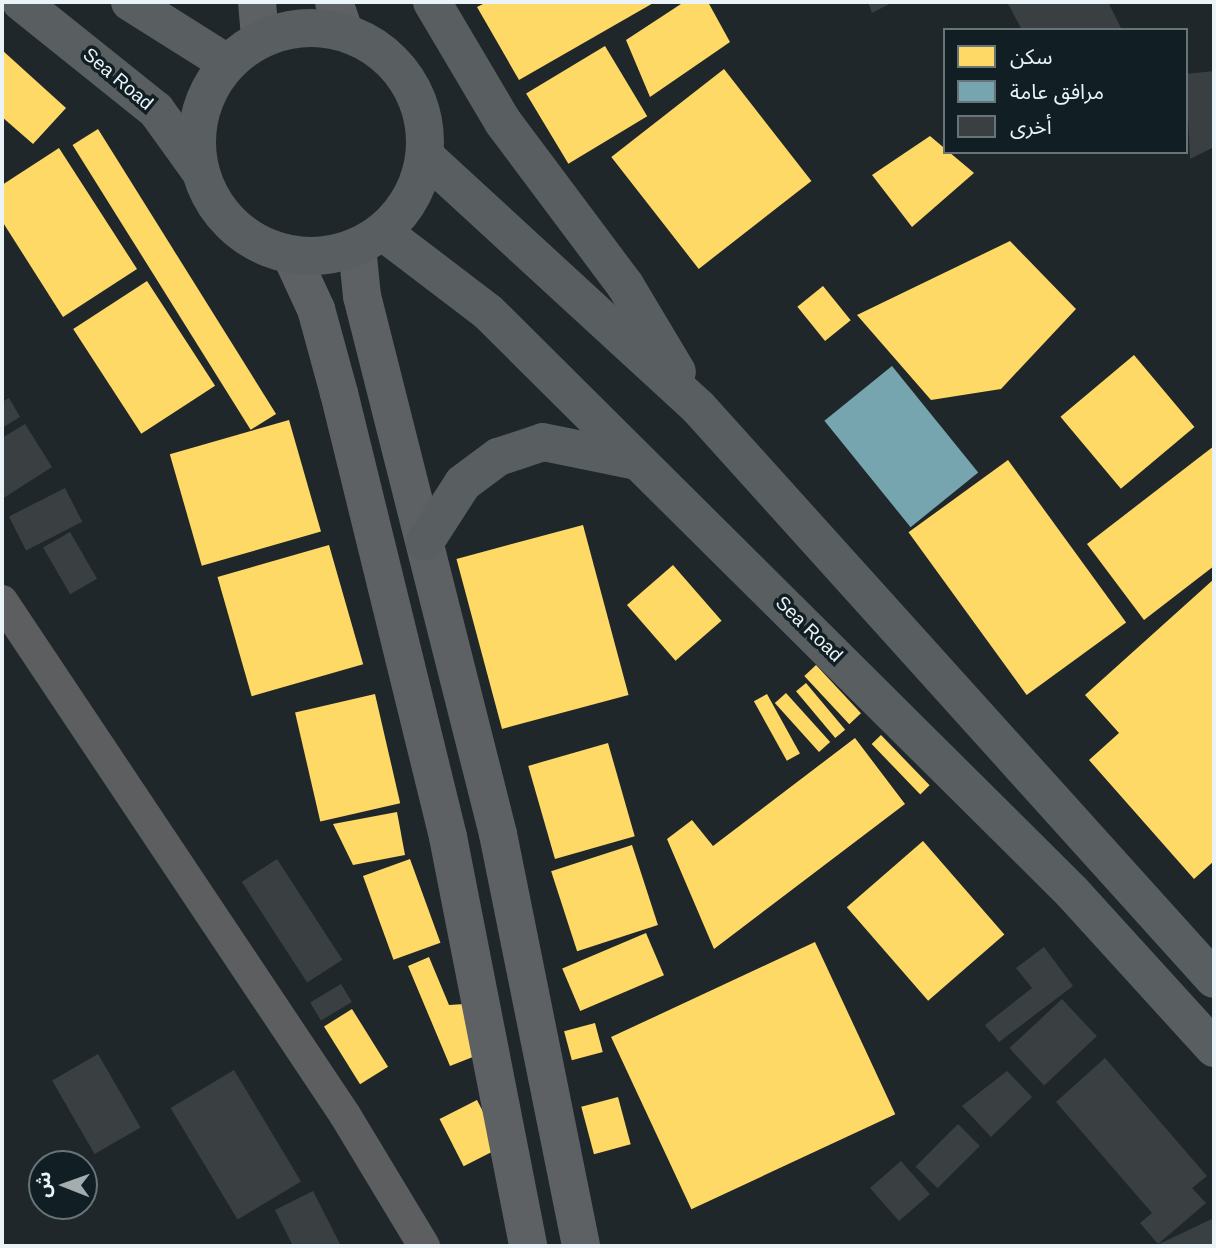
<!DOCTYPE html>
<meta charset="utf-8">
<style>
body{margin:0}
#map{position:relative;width:1216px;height:1248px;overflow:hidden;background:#1f272a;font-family:Helvetica,"Noto Sans Arabic",sans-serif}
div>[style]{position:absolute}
.homes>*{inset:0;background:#ffd966;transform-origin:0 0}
.public>*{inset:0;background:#76a5af;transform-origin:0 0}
.building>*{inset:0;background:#3a4042;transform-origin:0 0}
.minor>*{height:32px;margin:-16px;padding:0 16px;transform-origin:16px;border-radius:16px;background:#5c5e60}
.secondary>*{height:38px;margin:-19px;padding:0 19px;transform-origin:19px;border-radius:19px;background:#5e6163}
.trunk>*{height:38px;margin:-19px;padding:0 19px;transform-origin:19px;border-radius:19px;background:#595e61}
.trunk>.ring{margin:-19px;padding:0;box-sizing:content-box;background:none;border:38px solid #595e61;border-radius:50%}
span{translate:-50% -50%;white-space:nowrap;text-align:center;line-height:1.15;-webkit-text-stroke:7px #111f24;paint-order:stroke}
.street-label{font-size:19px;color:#eaf3f7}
.frame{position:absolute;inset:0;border:4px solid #eaf3f7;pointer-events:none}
.legend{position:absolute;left:943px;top:28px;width:245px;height:126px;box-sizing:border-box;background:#111f24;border:2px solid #687478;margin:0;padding:9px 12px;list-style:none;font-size:21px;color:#eaf3f7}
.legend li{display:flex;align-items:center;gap:14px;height:35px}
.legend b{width:35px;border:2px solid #687478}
.north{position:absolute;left:28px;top:1150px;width:70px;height:70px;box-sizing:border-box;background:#111f24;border:2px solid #687478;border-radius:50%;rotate:271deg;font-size:19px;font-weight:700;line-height:28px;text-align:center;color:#eaf3f7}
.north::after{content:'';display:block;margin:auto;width:24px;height:32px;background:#a3acaf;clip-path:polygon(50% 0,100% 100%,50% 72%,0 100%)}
</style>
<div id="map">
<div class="homes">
<div style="clip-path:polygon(487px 2px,655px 2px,519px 80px,477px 7px)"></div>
<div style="clip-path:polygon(684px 2px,708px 2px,730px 42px,650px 97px,626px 40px)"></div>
<div style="left:605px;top:46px;width:82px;height:92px;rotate:59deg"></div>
<div style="clip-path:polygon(2px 50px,66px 108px,33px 144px,2px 117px)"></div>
<div style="left:724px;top:69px;width:142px;height:143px;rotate:52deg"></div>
<div style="left:98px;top:129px;width:336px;height:30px;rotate:58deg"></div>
<div style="clip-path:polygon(930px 136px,974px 173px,912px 227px,872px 175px)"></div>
<div style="clip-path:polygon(59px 148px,137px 269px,63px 317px,2px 221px,2px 185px)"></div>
<div style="clip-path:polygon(1010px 241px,1076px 309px,1001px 389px,931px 400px,857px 315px)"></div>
<div style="left:147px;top:281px;width:125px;height:88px;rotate:57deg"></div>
<div style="left:823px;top:286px;width:44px;height:33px;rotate:51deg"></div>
<div style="left:1134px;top:355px;width:94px;height:96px;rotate:50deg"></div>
<div style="left:289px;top:420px;width:116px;height:124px;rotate:74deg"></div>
<div style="clip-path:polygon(1214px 446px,1214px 566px,1144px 620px,1087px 544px)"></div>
<div style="left:1008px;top:460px;width:201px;height:123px;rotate:54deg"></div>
<div style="left:583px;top:525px;width:176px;height:131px;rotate:75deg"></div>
<div style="left:329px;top:545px;width:124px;height:116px;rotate:74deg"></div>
<div style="left:673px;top:565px;width:74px;height:61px;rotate:49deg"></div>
<div style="clip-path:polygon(1214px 579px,1214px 861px,1194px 879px,1089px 760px,1119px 733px,1085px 695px)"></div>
<div style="left:816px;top:665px;width:66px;height:16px;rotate:47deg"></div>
<div style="left:806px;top:683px;width:61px;height:13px;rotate:50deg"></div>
<div style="left:786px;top:693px;width:66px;height:15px;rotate:48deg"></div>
<div style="left:375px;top:694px;width:112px;height:82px;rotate:77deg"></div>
<div style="left:767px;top:694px;width:68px;height:15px;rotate:61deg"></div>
<div style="left:881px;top:735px;width:70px;height:13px;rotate:46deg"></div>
<div style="clip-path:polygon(855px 738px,905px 804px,714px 949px,667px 839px,692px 820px,713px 846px)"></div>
<div style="left:608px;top:743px;width:97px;height:83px;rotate:74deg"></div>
<div style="clip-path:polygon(397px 812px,405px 855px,353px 865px,333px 824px)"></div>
<div style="left:923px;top:841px;width:124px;height:101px;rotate:49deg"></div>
<div style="left:632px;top:845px;width:84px;height:85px;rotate:72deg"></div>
<div style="left:410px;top:859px;width:89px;height:50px;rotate:70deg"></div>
<div style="left:646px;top:933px;width:46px;height:91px;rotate:67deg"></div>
<div style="left:815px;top:942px;width:190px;height:225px;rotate:65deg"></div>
<div style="clip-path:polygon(429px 957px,449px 1005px,479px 1003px,483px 1053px,450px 1066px,408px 966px)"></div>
<div style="left:352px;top:1009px;width:68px;height:33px;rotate:58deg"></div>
<div style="left:595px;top:1023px;width:30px;height:32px;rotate:75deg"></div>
<div style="left:618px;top:1097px;width:49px;height:38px;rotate:75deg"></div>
<div style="left:477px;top:1100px;width:53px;height:42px;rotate:63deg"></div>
</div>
<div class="public">
<div style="left:892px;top:366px;width:137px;height:87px;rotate:51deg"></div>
</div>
<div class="building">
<div style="clip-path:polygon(868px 2px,893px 2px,872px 13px)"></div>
<div style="clip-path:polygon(1007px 2px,1108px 2px,1122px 30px,1022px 30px)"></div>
<div style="clip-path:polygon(1214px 71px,1214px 147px,1190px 159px,1186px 74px)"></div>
<div style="clip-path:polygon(9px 398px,20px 417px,2px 428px,2px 402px)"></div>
<div style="clip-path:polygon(25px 424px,52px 467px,2px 499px,2px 438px)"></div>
<div style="left:65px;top:488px;width:38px;height:63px;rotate:63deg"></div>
<div style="left:70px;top:532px;width:54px;height:31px;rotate:60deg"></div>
<div style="left:277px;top:859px;width:120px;height:42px;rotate:57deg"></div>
<div style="clip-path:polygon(1044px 947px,1073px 986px,999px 1042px,985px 1025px,1032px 988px,1016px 968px)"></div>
<div style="left:341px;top:984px;width:21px;height:36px;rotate:59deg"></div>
<div style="left:1062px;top:999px;width:51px;height:72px;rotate:47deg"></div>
<div style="left:98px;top:1054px;width:85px;height:53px;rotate:60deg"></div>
<div style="clip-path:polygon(1105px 1058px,1207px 1176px,1192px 1188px,1206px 1203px,1158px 1244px,1140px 1223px,1152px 1213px,1056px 1102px)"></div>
<div style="left:234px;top:1070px;width:130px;height:74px;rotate:59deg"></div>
<div style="clip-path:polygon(1007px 1071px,1032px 1097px,991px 1137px,962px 1106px)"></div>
<div style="left:958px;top:1124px;width:31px;height:60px;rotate:45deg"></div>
<div style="left:901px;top:1161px;width:44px;height:41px;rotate:49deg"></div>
<div style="clip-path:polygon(313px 1191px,341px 1246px,293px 1246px,275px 1210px)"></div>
<div style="clip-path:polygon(1214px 1218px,1214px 1246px,1155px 1246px)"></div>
</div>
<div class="minor">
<div style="left:2px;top:601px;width:618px;rotate:56.28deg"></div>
<div style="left:345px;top:1115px;width:153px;rotate:58.9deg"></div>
</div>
<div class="secondary">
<div style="left:257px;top:2px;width:36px;rotate:85deg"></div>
<div style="left:334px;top:2px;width:31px;rotate:71deg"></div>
<div style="left:357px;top:247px;width:49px;rotate:84.2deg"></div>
<div style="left:362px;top:296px;width:555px;rotate:75.81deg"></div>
<div style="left:498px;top:834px;width:420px;rotate:78.6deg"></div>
<div style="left:291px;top:255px;width:60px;rotate:65.2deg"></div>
<div style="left:316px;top:309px;width:87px;rotate:74.7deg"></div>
<div style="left:339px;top:393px;width:457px;rotate:76.2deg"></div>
<div style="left:448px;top:837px;width:417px;rotate:78.9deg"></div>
</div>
<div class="trunk">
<div style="left:21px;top:2px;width:173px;rotate:38.7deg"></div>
<div style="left:156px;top:110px;width:75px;rotate:54.2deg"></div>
<div style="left:130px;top:2px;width:115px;rotate:32.2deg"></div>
<div style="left:432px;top:2px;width:139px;rotate:59.4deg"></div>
<div style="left:503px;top:122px;width:204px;rotate:53.2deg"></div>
<div style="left:625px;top:285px;width:101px;rotate:59.1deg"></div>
<div class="ring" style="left:197px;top:28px;width:190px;height:190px"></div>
<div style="left:425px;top:156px;width:371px;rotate:42.6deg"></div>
<div style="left:698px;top:407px;width:770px;rotate:47.95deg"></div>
<div style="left:383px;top:232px;width:132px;rotate:37.3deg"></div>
<div style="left:488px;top:312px;width:823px;rotate:44.8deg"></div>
<div style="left:1072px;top:892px;width:211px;rotate:47.7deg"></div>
<div style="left:425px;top:542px;width:70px;rotate:-57.2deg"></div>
<div style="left:463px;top:483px;width:44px;rotate:-36.6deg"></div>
<div style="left:498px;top:457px;width:47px;rotate:-18.4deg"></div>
<div style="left:543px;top:442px;width:95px;rotate:11.5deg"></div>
</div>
<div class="street-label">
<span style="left:118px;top:79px;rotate:40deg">Sea Road</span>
<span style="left:809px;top:629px;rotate:44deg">Sea Road</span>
</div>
<div class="frame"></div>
<ul class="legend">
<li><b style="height:19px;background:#ffd966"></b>سكن</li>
<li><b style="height:19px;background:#76a5af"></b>مرافق عامة</li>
<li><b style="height:19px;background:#3a4042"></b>أخرى</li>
</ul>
<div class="north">ش</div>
</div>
